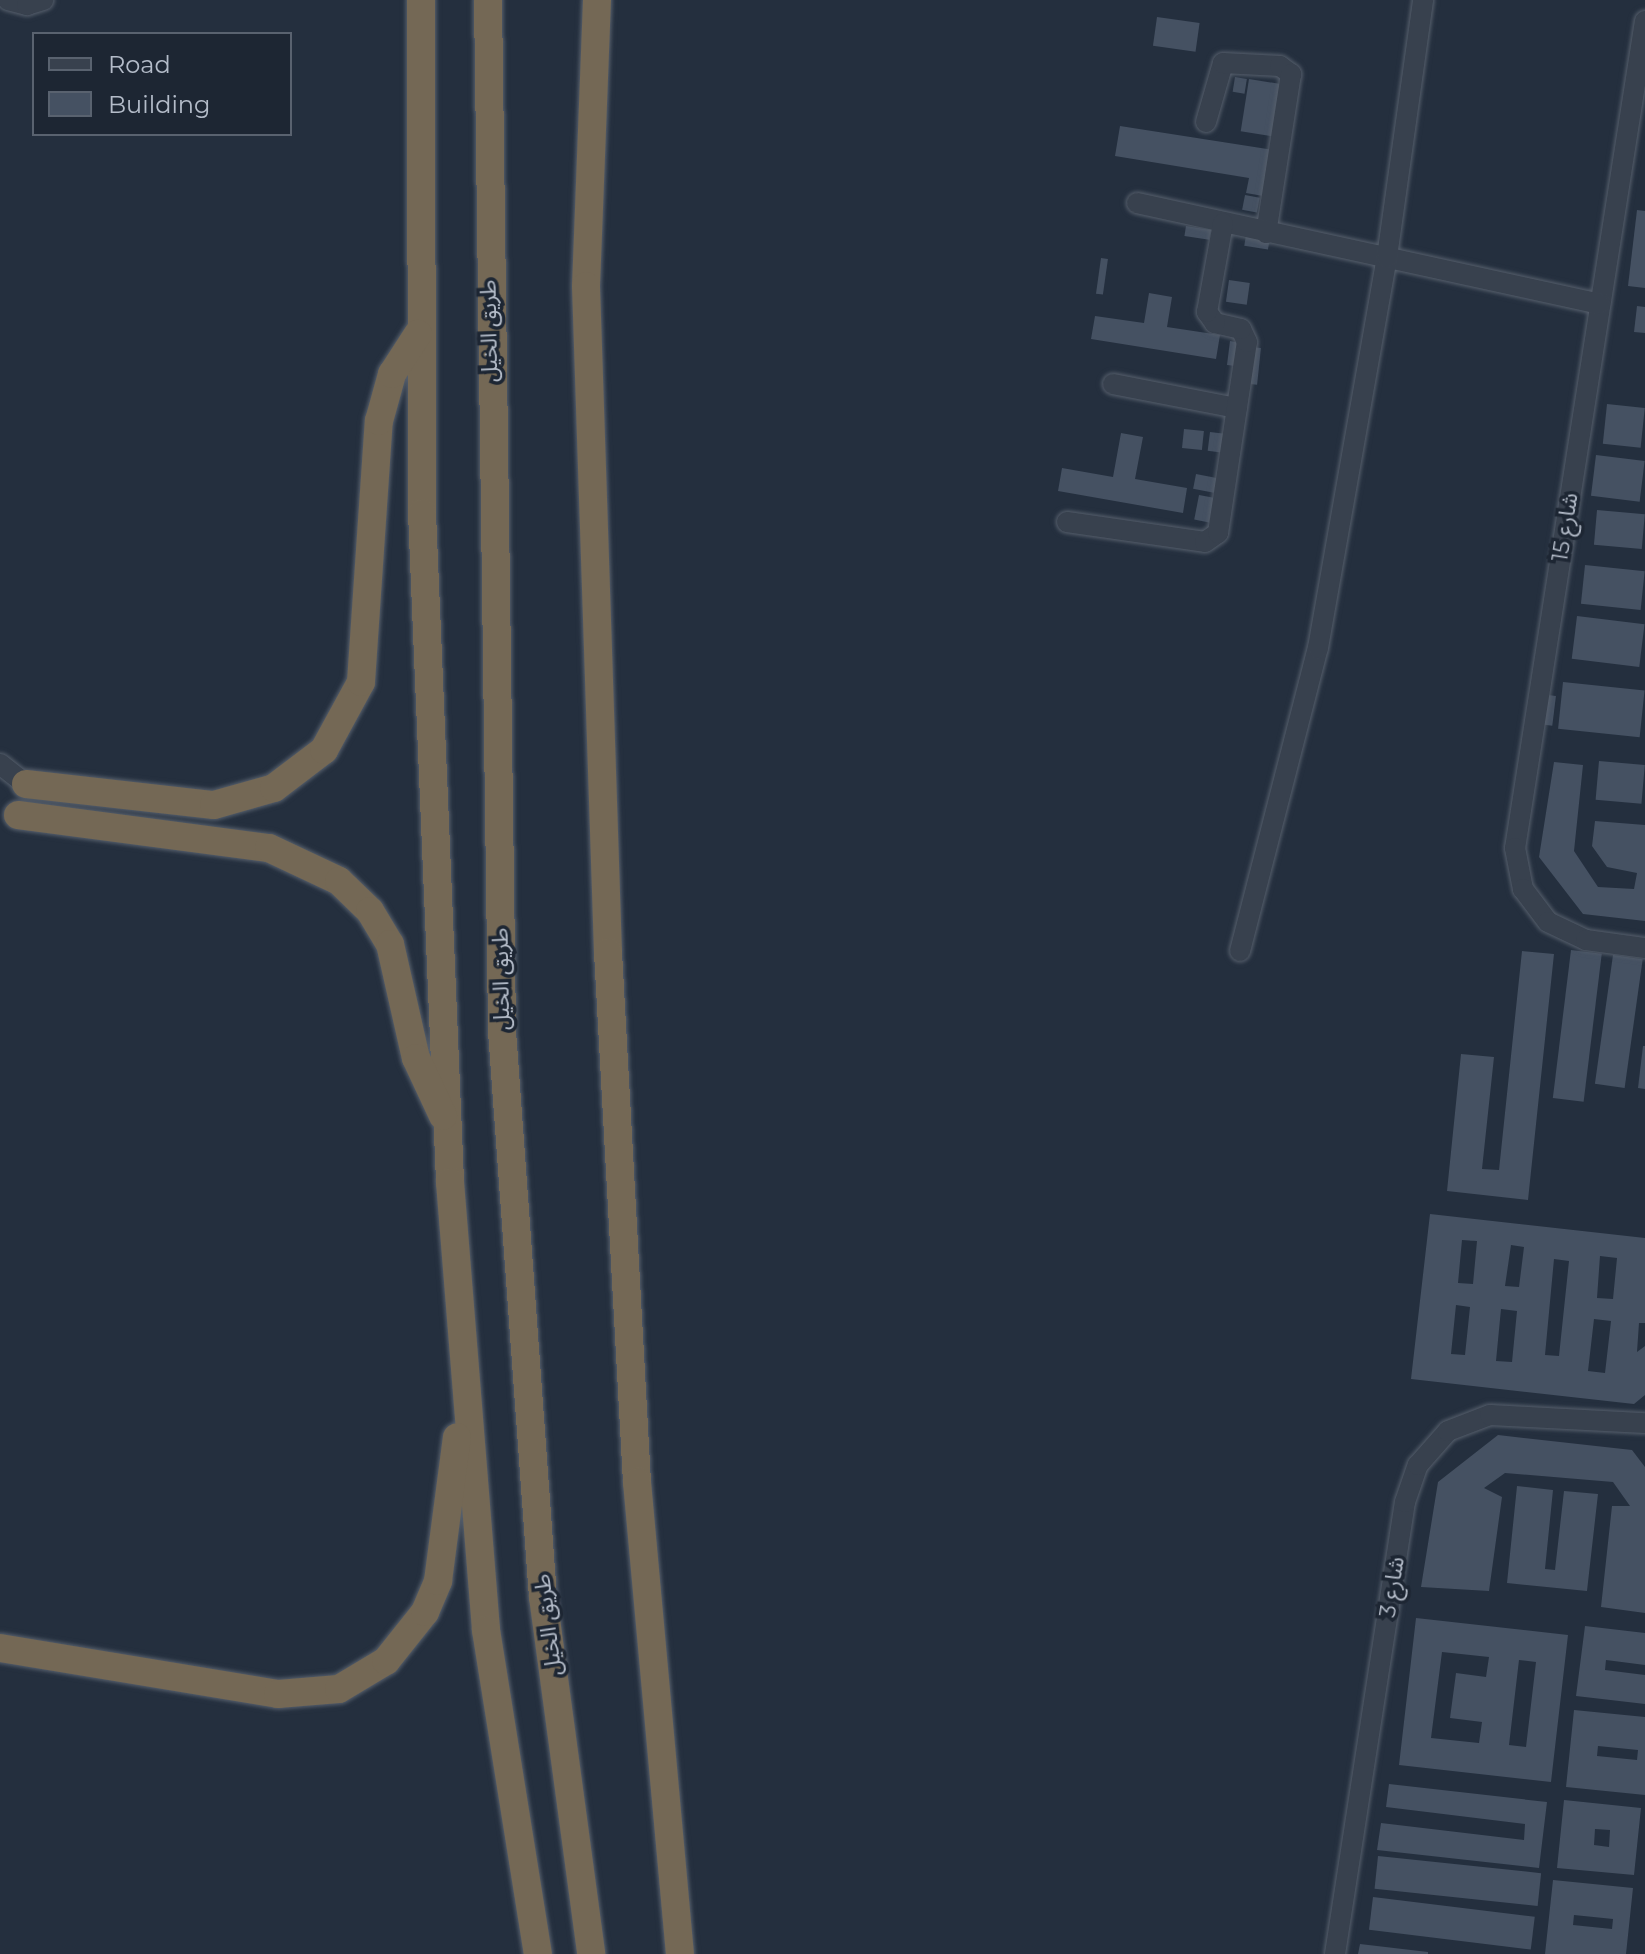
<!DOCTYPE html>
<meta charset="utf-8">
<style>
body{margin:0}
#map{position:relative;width:1645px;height:1954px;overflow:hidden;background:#242f3e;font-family:Montserrat,"Noto Sans Arabic",sans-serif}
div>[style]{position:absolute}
.building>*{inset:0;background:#455162;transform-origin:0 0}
.roads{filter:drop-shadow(0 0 2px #565f6c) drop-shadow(0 0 2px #565f6c)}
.minor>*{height:20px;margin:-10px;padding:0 10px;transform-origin:10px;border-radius:10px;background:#38414e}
.highway>*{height:28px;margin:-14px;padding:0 14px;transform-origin:14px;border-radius:14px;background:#746855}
span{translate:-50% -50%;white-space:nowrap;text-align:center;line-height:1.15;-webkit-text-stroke:7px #1d2633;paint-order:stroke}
.street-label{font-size:22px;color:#b4bcc9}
.legend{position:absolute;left:32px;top:32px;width:260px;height:104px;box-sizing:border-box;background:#1d2633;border:2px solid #59626f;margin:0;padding:10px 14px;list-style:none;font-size:24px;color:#b4bcc9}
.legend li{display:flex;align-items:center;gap:16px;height:40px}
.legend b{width:40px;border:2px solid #59626f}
</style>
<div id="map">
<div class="building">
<div style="left:1157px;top:17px;width:43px;height:29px;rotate:8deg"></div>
<div style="left:1235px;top:77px;width:12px;height:15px;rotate:9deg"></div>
<div style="left:1249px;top:79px;width:32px;height:53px;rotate:9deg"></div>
<div style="clip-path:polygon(1120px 126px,1280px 151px,1269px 197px,1246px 193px,1249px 178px,1115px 156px)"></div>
<div style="left:1245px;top:195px;width:15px;height:15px;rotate:11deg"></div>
<div style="clip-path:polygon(1637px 210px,1645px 211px,1645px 288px,1628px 286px)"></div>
<div style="left:1186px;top:226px;width:25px;height:10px;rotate:9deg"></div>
<div style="left:1246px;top:235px;width:24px;height:11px;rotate:9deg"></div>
<div style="left:1101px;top:258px;width:7px;height:36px;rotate:8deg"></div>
<div style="left:1229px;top:280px;width:21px;height:22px;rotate:8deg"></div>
<div style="clip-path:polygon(1149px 293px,1172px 297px,1167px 327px,1220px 335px,1216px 359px,1091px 339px,1095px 316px,1144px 323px)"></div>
<div style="clip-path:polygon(1637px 306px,1645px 307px,1645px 333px,1634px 332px)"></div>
<div style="clip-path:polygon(1230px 341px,1240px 343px,1236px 366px,1227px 365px)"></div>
<div style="left:1251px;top:347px;width:10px;height:37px;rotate:6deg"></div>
<div style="left:1607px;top:404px;width:38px;height:40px;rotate:6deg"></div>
<div style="left:1184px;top:429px;width:20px;height:19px;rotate:6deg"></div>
<div style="left:1210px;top:432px;width:17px;height:19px;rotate:7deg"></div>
<div style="clip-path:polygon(1121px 433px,1143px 437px,1135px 479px,1187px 488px,1183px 513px,1058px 491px,1062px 468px,1113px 477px)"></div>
<div style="left:1596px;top:455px;width:49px;height:41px;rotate:7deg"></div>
<div style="left:1196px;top:474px;width:21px;height:15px;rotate:11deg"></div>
<div style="left:1199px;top:495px;width:15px;height:25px;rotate:11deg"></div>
<div style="left:1597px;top:510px;width:48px;height:35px;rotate:5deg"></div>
<div style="left:1585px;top:565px;width:60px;height:39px;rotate:6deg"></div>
<div style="left:1577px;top:616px;width:68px;height:43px;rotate:7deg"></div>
<div style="left:1563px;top:682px;width:82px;height:47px;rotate:6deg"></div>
<div style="left:1548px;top:695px;width:8px;height:30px;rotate:7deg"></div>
<div style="left:1599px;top:761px;width:46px;height:39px;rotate:5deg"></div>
<div style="clip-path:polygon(1554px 762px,1583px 765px,1574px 851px,1598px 887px,1634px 889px,1637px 873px,1607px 867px,1592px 846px,1595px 821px,1645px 825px,1645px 921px,1583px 914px,1539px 857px)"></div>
<div style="left:1571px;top:950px;width:31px;height:149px;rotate:7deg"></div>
<div style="clip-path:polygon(1522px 951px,1554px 954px,1528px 1200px,1447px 1191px,1461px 1054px,1494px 1057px,1482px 1169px,1499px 1170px)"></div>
<div style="left:1613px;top:955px;width:30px;height:130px;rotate:8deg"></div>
<div style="clip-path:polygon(1643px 1046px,1645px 1046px,1645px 1089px,1638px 1088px)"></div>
<div style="clip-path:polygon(evenodd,1430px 1214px,1645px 1238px,1645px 1323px,1639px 1323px,1637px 1352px,1645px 1346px,1645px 1395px,1634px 1404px,1411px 1379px,1430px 1214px,1462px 1240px,1477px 1241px,1473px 1284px,1458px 1283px,1462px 1240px,1430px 1214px,1511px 1245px,1524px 1247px,1519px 1287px,1505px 1286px,1511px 1245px,1430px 1214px,1600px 1256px,1617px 1258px,1613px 1299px,1597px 1298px,1600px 1256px,1430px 1214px,1554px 1259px,1569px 1261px,1559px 1356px,1545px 1355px,1554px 1259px,1430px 1214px,1456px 1305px,1470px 1307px,1465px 1355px,1451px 1354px,1456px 1305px,1430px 1214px,1501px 1309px,1517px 1311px,1512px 1362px,1496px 1361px,1501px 1309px,1430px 1214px,1594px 1319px,1611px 1321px,1605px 1373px,1588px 1371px,1594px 1319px)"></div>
<div style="clip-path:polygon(1498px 1435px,1632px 1450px,1645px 1467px,1645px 1613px,1601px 1607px,1612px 1506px,1630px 1506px,1613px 1482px,1505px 1473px,1484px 1488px,1502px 1497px,1489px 1591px,1421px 1587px,1438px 1482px)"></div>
<div style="clip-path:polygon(1517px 1486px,1553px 1490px,1545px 1569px,1555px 1570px,1564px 1491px,1598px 1494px,1587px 1591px,1507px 1583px)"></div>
<div style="clip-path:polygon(evenodd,1416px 1618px,1568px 1635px,1551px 1782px,1399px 1765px,1416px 1618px,1442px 1652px,1489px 1657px,1486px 1677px,1456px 1673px,1450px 1718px,1482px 1722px,1479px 1743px,1431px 1738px,1442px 1652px,1416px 1618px,1519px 1660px,1536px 1662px,1526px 1747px,1509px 1745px,1519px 1660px)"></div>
<div style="clip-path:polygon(1585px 1626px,1645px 1633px,1645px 1665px,1606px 1660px,1605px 1670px,1645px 1675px,1645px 1704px,1576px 1696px)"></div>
<div style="clip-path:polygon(evenodd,1574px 1710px,1645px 1717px,1645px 1795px,1566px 1787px,1574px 1710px,1598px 1746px,1638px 1750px,1637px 1760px,1597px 1756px,1598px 1746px)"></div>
<div style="clip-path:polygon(1389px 1784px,1547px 1802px,1539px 1868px,1377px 1850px,1381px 1823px,1524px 1840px,1525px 1824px,1386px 1807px)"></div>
<div style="clip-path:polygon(evenodd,1564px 1800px,1641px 1808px,1634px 1875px,1557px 1868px,1564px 1800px,1595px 1829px,1610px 1830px,1609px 1847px,1594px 1845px,1595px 1829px)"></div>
<div style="left:1378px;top:1856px;width:164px;height:33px;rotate:6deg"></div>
<div style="clip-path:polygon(evenodd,1553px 1880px,1633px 1888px,1626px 1954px,1545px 1954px,1553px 1880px,1574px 1915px,1613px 1919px,1612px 1929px,1573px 1925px,1574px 1915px)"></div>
<div style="left:1373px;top:1897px;width:163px;height:33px;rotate:7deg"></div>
<div style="clip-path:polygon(1360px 1944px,1428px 1952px,1428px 1954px,1358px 1954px)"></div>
</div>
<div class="roads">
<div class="minor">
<div style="left:8px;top:0;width:20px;rotate:15deg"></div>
<div style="left:27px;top:5px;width:17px;rotate:-17deg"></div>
<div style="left:1645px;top:21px;width:837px;rotate:98.93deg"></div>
<div style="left:1515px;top:848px;width:42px;rotate:79deg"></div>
<div style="left:1523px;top:889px;width:41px;rotate:52.9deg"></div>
<div style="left:1548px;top:922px;width:42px;rotate:25.3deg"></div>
<div style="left:1586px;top:940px;width:60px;rotate:7.7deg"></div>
<div style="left:1206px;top:122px;width:61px;rotate:-73.9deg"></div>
<div style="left:1223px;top:63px;width:57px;rotate:3deg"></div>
<div style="left:1280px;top:66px;width:14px;rotate:36deg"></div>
<div style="left:1291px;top:74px;width:161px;rotate:98.9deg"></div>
<div style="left:1137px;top:203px;width:474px;rotate:12.3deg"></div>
<div style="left:1113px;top:384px;width:126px;rotate:11deg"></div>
<div style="left:1067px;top:522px;width:139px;rotate:8.2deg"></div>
<div style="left:1205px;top:542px;width:16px;rotate:-35deg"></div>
<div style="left:1218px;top:533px;width:193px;rotate:-81.4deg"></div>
<div style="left:1247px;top:342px;width:14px;rotate:-115deg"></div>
<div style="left:1241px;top:329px;width:27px;rotate:-167deg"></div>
<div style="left:1215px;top:323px;width:14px;rotate:-126deg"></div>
<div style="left:1207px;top:312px;width:90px;rotate:-79.8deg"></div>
<div style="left:0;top:764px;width:33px;rotate:38deg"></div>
<div style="left:1240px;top:951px;width:313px;rotate:-75.6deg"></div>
<div style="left:1318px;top:648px;width:397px;rotate:-80deg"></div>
<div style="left:1387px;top:257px;width:260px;rotate:-82deg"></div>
<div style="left:1335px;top:1954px;width:457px;rotate:-81.2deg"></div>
<div style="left:1405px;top:1502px;width:39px;rotate:-71deg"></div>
<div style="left:1418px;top:1465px;width:45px;rotate:-48.6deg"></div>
<div style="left:1448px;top:1431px;width:45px;rotate:-20.9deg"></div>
<div style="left:1490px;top:1415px;width:155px;rotate:3deg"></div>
</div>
<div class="highway">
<div style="left:421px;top:0;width:513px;rotate:89.89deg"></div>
<div style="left:422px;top:513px;width:670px;rotate:87.6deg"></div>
<div style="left:450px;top:1182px;width:449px;rotate:85.4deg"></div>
<div style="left:486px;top:1630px;width:328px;rotate:80.9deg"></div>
<div style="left:488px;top:0;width:1031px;rotate:89.22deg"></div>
<div style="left:502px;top:1031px;width:567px;rotate:85.86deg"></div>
<div style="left:543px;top:1597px;width:360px;rotate:82.3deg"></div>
<div style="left:597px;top:0;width:286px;rotate:92.2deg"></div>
<div style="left:586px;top:286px;width:666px;rotate:88.11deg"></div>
<div style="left:608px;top:952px;width:531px;rotate:86.87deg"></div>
<div style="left:637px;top:1482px;width:474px;rotate:84.8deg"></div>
<div style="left:26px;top:784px;width:189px;rotate:6.4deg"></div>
<div style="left:214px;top:805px;width:62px;rotate:-15.8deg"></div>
<div style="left:274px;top:788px;width:63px;rotate:-37.2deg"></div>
<div style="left:324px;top:750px;width:77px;rotate:-61.4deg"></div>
<div style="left:361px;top:682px;width:262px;rotate:-86.1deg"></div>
<div style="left:379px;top:421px;width:49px;rotate:-74.5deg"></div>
<div style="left:392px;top:374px;width:48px;rotate:-57deg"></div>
<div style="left:18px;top:815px;width:253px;rotate:7.5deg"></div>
<div style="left:269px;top:848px;width:77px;rotate:25.2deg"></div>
<div style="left:339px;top:881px;width:43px;rotate:44.1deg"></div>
<div style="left:370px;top:911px;width:39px;rotate:59deg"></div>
<div style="left:390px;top:944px;width:117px;rotate:77.2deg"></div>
<div style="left:416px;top:1058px;width:64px;rotate:65deg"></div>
<div style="left:0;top:1648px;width:282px;rotate:9.4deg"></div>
<div style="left:278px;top:1694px;width:61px;rotate:-4.7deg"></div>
<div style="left:339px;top:1689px;width:55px;rotate:-30.8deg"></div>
<div style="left:386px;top:1661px;width:63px;rotate:-51.5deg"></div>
<div style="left:425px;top:1612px;width:34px;rotate:-67deg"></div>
<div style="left:438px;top:1581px;width:145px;rotate:-82.5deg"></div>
</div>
</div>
<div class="street-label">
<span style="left:489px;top:331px;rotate:-91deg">طريق الخيل</span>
<span style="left:1565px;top:527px;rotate:-81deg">شارع 15</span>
<span style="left:501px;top:979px;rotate:-91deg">طريق الخيل</span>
<span style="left:1392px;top:1587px;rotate:-81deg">شارع 3</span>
<span style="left:548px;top:1625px;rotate:-97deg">طريق الخيل</span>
</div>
<ul class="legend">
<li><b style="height:10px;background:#38414e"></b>Road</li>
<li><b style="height:22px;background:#455162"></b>Building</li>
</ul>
</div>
